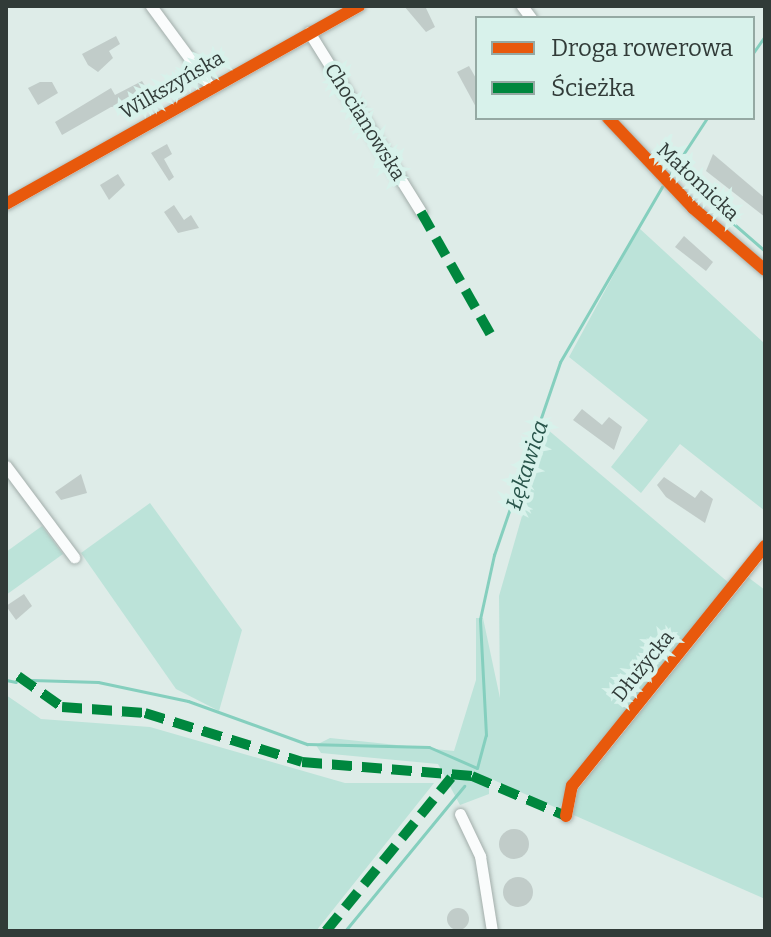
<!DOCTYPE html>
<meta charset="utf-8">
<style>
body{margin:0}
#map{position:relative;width:771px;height:937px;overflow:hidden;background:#deece8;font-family:Bitter,serif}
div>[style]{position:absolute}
.green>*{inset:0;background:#bce3d9}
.stream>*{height:3px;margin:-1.5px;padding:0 1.5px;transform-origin:1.5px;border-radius:1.5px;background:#85cfbe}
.building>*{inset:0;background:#c1ccc9}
.round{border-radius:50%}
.roads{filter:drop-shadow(0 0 2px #a2adaa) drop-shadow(0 0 2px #a2adaa)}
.minor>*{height:11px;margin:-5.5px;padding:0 5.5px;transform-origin:5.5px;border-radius:5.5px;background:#fafcfc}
.quiet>*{height:10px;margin-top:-5px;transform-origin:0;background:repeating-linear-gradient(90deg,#00873e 0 20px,transparent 0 30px)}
.cycleway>*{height:12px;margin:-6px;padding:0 6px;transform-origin:6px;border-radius:6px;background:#e8590c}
span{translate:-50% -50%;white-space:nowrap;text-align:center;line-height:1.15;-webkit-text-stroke:8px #d8f2eb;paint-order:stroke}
.street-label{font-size:20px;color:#313b38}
.water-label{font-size:22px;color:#28544a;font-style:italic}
.frame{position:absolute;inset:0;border:8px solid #313b38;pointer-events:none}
.legend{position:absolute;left:475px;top:16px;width:280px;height:104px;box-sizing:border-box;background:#d8f2eb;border:2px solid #95a9a3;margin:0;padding:10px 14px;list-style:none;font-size:24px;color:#313b38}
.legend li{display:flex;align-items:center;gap:16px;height:40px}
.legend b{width:40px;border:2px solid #95a9a3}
</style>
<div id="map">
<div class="green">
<div style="clip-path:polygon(639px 228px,765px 344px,765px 511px,680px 444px,641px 493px,611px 467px,648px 420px,569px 357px)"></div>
<div style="clip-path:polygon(547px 429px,729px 583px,570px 784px,559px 809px,489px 778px,489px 794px,460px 805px,438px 764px,321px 753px,316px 745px,330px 738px,454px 751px,476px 680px,476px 618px,483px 618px,500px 698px,499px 596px)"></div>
<div style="clip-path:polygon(150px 503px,242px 630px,219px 711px,176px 689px,81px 553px)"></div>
<div style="clip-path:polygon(42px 526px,63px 554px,6px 595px,6px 552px)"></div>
<div style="clip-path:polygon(745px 575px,765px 590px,765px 899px,569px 813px,568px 797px)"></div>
<div style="clip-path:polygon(6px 695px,41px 719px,150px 727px,345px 783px,434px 783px,316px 931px,6px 931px)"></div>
</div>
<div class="stream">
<div style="left:753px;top:53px;width:21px;rotate:-55deg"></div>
<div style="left:673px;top:171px;width:122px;rotate:41deg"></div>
<div style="left:669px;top:176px;width:69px;rotate:-56.8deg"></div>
<div style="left:6px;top:680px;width:10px;rotate:11deg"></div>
<div style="left:32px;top:680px;width:66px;rotate:1.7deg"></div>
<div style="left:98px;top:682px;width:92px;rotate:11.9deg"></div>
<div style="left:188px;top:701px;width:127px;rotate:19.9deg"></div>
<div style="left:307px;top:744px;width:122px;rotate:1.4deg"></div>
<div style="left:429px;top:747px;width:52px;rotate:23.6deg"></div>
<div style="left:477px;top:768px;width:34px;rotate:-75deg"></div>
<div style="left:486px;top:735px;width:116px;rotate:-93deg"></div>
<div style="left:480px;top:619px;width:66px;rotate:-77.7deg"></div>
<div style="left:494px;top:555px;width:204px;rotate:-71.1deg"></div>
<div style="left:560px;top:362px;width:203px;rotate:-59.8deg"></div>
<div style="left:345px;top:931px;width:188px;rotate:-50.6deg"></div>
</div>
<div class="building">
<div style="clip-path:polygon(404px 6px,425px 6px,435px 27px,426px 32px)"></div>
<div style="clip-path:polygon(116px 36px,120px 44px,109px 51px,113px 58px,98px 72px,88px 65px,82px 54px)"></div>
<div style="clip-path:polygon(469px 66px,477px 80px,477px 109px,457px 72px)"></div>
<div style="clip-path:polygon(142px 81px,147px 89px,129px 105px,111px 107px,62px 135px,55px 122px,111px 88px,115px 95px)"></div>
<div style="clip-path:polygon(40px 82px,52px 82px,58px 93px,38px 105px,28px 88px)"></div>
<div style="clip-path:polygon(167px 144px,172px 154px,164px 159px,174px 177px,169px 181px,151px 153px)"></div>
<div style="clip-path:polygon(713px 154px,765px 198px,765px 217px,706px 171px)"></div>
<div style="clip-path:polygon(118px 174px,125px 185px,109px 200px,100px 185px)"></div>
<div style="clip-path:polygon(174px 205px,184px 220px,191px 215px,199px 228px,178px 233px,164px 212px)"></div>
<div style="clip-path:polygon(684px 236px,713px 262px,706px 271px,675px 247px)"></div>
<div style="clip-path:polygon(582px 409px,602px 425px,609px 417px,622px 427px,614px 450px,573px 420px)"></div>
<div style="clip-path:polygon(81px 474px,87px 493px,61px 500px,55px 492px)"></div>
<div style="clip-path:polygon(664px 477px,695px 498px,701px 490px,713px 499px,705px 523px,666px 497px,657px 485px)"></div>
<div style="clip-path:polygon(24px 594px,32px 606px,16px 620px,6px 606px)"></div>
<div class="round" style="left:499px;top:829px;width:30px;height:30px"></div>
<div class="round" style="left:503px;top:877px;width:30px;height:30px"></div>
<div class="round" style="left:447px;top:908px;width:22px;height:22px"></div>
</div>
<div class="roads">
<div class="minor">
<div style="left:151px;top:6px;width:99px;rotate:53.6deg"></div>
<div style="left:522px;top:6px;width:15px;rotate:53deg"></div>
<div style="left:309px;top:32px;width:212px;rotate:58.1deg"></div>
<div style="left:608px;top:118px;width:124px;rotate:46.6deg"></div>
<div style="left:693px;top:208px;width:95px;rotate:40.7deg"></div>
<div style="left:6px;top:204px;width:405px;rotate:-29.3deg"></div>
<div style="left:6px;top:466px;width:114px;rotate:53.2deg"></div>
<div style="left:460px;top:814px;width:47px;rotate:64.5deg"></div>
<div style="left:480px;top:856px;width:76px;rotate:80.9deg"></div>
<div style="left:566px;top:816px;width:31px;rotate:-79deg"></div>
<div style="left:572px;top:786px;width:308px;rotate:-51.2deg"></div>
</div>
</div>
<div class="quiet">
<div style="left:421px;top:212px;width:150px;rotate:60.4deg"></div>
<div style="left:18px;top:676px;width:54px;rotate:35.2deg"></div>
<div style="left:62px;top:707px;width:83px;rotate:4.1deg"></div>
<div style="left:145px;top:713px;width:164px;rotate:17.3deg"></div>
<div style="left:302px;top:762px;width:171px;rotate:4.7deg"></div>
<div style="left:472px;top:776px;width:102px;rotate:23.1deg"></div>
<div style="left:326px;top:931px;width:198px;rotate:-50.8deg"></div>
</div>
<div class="cycleway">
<div style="left:608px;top:118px;width:124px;rotate:46.6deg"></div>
<div style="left:693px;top:208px;width:95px;rotate:40.7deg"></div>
<div style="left:6px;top:204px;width:405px;rotate:-29.3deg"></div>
<div style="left:566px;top:816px;width:31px;rotate:-79deg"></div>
<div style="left:572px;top:786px;width:308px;rotate:-51.2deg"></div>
</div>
<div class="street-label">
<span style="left:172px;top:85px;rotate:-30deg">Wilkszyńska</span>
<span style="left:365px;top:122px;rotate:58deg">Chocianowska</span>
<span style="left:698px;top:182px;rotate:43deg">Małomicka</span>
<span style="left:643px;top:666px;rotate:-51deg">Dłużycka</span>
</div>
<div class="water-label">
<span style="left:527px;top:465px;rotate:-72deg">Łękawica</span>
</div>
<div class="frame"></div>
<ul class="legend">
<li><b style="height:10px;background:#e8590c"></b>Droga rowerowa</li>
<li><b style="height:10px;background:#00873e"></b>Ścieżka</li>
</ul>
</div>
